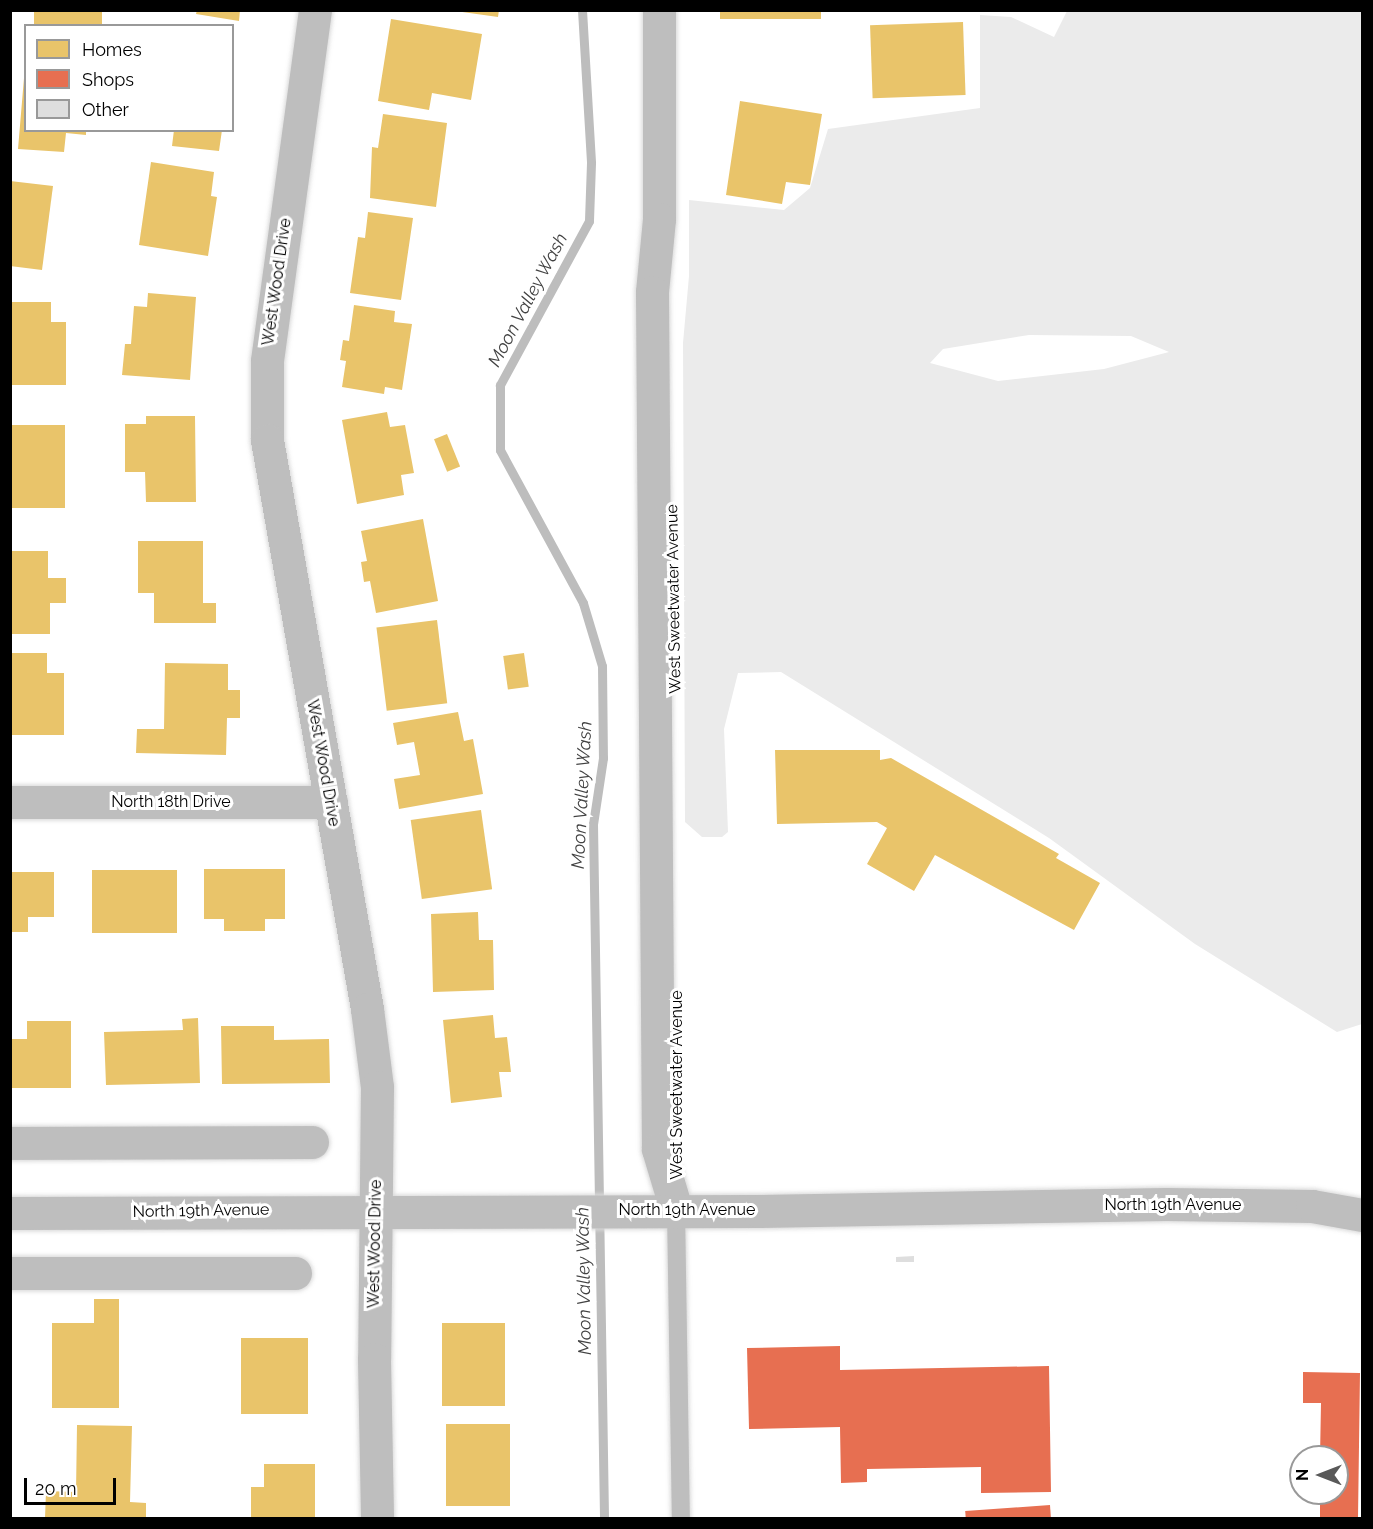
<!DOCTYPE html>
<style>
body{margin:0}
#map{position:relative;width:1373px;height:1529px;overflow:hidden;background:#fff;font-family:Raleway,sans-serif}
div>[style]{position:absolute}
.green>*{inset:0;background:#ebebeb}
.homes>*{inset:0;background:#e9c46a;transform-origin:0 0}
.shops>*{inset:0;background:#e76f51;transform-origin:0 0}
.stream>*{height:9px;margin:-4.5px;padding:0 4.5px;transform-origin:4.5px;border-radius:4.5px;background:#bdbdbd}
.building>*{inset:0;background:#dedede}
.roads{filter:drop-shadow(0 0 2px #dbdbdb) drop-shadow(0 0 2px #dbdbdb)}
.lane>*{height:18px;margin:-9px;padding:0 9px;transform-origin:9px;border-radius:9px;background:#bebebe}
.street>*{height:33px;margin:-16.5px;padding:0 16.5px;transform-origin:16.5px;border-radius:16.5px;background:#bebebe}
.primary>*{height:33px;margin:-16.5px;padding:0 16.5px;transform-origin:16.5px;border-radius:16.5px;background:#bebebe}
span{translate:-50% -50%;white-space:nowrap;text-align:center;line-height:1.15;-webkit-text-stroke:6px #fff;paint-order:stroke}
.street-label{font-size:16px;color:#000}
.water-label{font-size:18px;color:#424242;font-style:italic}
.frame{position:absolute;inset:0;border:12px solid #000;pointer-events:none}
.legend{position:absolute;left:24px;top:24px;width:210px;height:108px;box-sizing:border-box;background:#fff;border:2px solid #999;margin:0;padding:8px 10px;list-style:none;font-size:18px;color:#000}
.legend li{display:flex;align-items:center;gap:12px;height:30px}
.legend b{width:30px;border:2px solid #999}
.north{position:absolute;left:1289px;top:1445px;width:60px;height:60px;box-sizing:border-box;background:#fff;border:2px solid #999;border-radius:50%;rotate:270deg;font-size:16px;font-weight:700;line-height:24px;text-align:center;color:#000}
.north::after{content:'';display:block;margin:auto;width:21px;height:27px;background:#595959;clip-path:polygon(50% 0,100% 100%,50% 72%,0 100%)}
.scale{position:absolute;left:24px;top:1478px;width:92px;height:27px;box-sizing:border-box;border:3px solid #000;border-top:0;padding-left:8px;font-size:18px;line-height:21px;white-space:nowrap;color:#000;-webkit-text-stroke:4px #fff;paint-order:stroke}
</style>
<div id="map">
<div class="green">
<div style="clip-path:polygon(evenodd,1067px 11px,1362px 11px,1362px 1024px,1337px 1032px,1195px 944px,1049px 838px,781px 672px,738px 673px,724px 729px,728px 832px,722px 837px,702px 837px,685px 822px,683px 343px,689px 276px,689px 200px,784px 210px,810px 188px,828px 129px,980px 108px,980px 15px,1011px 17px,1054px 37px,1067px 11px,1029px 335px,1131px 336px,1169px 352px,1104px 369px,998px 381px,930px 363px,943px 349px,1029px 335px)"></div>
</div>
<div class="homes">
<div style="left:34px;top:10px;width:68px;height:16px"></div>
<div style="clip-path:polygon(197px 10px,240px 10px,239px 21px,196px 14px)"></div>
<div style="clip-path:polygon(448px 10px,499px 10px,498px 17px)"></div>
<div style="left:720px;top:10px;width:101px;height:9px"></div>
<div style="clip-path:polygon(391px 19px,482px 34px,471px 100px,432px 93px,429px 110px,378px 101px)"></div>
<div style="left:963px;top:22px;width:73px;height:93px;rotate:88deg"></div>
<div style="clip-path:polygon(24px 78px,26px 130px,86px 130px,86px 135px,66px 133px,64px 152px,18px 149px)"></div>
<div style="clip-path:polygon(740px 101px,822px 114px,810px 185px,786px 182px,782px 204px,726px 195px)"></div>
<div style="clip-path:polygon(383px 114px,447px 123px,436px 207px,370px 198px,372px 147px,378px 148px)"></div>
<div style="clip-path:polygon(174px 130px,222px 130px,219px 151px,172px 146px)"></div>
<div style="clip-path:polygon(151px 162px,214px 172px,211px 196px,217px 197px,208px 256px,139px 245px)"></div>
<div style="clip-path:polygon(10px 181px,53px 186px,42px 270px,10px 266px)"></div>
<div style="clip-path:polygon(368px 212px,413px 218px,401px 300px,350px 293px,358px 237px,365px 238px)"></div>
<div style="clip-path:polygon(148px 293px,196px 297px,190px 380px,122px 375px,125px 344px,131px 344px,134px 306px,147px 307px)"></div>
<div style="clip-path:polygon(10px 302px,51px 302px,51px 322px,66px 322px,66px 385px,10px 385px)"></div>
<div style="clip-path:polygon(354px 305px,395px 311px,394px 322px,412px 324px,402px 390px,385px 387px,384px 394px,342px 387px,346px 361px,340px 360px,343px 340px,349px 341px)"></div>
<div style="clip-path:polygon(387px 412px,390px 427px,405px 425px,414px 473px,401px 475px,404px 495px,357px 504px,342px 420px)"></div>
<div style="clip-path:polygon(146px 416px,195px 416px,196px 502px,146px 502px,145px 472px,125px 472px,125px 424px,146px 424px)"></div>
<div style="left:10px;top:425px;width:55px;height:83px"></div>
<div style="left:447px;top:434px;width:35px;height:14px;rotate:68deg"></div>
<div style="clip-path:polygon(423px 519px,438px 601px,376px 613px,370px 581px,364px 582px,361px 562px,367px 561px,361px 531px)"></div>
<div style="clip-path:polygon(138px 541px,203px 541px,203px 603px,216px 603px,216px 623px,154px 623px,154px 593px,138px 593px)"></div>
<div style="clip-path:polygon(10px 551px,48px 551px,48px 578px,66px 578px,66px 603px,50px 603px,50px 634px,10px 634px)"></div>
<div style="left:437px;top:620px;width:84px;height:61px;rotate:83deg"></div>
<div style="clip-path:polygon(10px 653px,47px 653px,47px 673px,64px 673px,64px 735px,10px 735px)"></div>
<div style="left:524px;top:653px;width:34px;height:21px;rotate:82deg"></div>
<div style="clip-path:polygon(165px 663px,228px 664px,228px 690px,240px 690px,240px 718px,227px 718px,226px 755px,136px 753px,137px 729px,164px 729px)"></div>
<div style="clip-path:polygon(458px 712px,464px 741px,473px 739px,483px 794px,399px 809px,394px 779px,420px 775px,414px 742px,397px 745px,393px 723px)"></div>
<div style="clip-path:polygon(775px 750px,880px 750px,880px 760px,891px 758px,1059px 854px,1056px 858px,1100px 883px,1074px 930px,935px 855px,914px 891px,867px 864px,887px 828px,877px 822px,777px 824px)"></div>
<div style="left:481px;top:810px;width:80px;height:71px;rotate:82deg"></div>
<div style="clip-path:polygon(204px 869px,285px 869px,285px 919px,265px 919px,265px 931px,224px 931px,224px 919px,204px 919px)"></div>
<div style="left:92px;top:870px;width:85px;height:63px"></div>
<div style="clip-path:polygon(10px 872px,54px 872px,54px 917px,28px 917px,28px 932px,10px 932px)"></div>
<div style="clip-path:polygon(478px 912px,479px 940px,493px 940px,494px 990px,433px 992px,431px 914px)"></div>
<div style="clip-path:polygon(493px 1015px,495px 1038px,507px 1037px,511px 1072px,499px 1072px,502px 1097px,451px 1103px,443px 1020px)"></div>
<div style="clip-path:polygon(198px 1018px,200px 1083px,106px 1085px,104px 1032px,183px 1030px,182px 1019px)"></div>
<div style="clip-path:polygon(27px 1021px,71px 1021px,71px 1088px,10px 1088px,10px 1039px,27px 1039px)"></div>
<div style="clip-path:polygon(221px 1026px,274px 1026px,274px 1040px,329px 1039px,330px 1083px,222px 1084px)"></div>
<div style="clip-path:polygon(94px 1299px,119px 1299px,119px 1408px,52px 1408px,52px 1323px,94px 1323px)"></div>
<div style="left:442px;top:1323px;width:63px;height:83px"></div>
<div style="left:241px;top:1338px;width:67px;height:76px"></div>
<div style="left:446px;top:1424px;width:64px;height:82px"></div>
<div style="clip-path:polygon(77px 1425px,132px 1426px,130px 1502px,146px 1503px,146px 1518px,45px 1518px,46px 1491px,76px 1492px)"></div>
<div style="clip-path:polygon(264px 1464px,315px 1464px,315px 1518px,251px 1518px,251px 1487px,264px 1487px)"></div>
</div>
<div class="shops">
<div style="clip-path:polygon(840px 1346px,840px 1370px,1049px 1366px,1051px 1492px,981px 1493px,981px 1467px,867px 1469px,867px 1482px,841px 1483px,840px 1427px,749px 1429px,747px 1348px)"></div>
<div style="clip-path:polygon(1303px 1372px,1360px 1373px,1358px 1518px,1320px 1518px,1320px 1493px,1337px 1493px,1337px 1457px,1320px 1457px,1321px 1403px,1303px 1403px)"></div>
<div style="left:1050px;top:1505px;width:13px;height:85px;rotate:86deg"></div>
</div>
<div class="stream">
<div style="left:582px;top:10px;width:153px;rotate:86.6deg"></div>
<div style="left:591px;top:163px;width:58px;rotate:92deg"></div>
<div style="left:589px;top:221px;width:187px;rotate:118.5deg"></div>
<div style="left:500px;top:385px;width:65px;rotate:90deg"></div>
<div style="left:500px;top:450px;width:174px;rotate:61.5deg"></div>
<div style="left:583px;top:603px;width:66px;rotate:73.2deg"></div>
<div style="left:602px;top:666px;width:92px;rotate:89.4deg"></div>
<div style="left:603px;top:758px;width:67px;rotate:98.6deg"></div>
<div style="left:593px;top:824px;width:694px;rotate:89.09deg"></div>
</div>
<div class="building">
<div style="clip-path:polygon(914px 1256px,914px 1262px,896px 1262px,896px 1257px)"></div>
</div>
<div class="roads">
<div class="lane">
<div style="left:676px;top:1209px;width:309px;rotate:89.1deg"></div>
</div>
<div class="street">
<div style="left:315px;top:10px;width:354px;rotate:97.8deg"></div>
<div style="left:267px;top:361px;width:79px;rotate:90deg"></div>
<div style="left:267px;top:440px;width:578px;rotate:80.03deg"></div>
<div style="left:367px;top:1009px;width:79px;rotate:82.7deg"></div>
<div style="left:377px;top:1087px;width:272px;rotate:90.6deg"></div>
<div style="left:374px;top:1359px;width:159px;rotate:88.9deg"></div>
<div style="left:659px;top:10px;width:209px;rotate:90deg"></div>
<div style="left:659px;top:219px;width:73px;rotate:95.5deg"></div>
<div style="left:652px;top:292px;width:857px;rotate:89.6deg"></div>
<div style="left:658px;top:1149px;width:63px;rotate:73.3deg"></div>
<div style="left:10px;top:802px;width:321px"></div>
<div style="left:10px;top:1143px;width:302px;rotate:-0.2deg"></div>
<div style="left:10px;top:1273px;width:285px"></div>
</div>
<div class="primary">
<div style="left:10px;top:1213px;width:749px;rotate:-0.15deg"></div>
<div style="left:759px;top:1211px;width:407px;rotate:-1deg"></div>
<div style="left:1166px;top:1204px;width:146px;rotate:0.8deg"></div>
<div style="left:1312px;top:1206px;width:51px;rotate:10.2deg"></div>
</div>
</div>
<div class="street-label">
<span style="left:277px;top:282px;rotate:-82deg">West Wood Drive</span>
<span style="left:674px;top:599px;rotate:-91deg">West Sweetwater Avenue</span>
<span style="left:323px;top:763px;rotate:80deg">West Wood Drive</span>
<span style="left:171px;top:802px">North 18th Drive</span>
<span style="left:677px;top:1085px;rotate:-90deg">West Sweetwater Avenue</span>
<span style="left:1173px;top:1205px">North 19th Avenue</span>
<span style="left:687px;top:1210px">North 19th Avenue</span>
<span style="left:201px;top:1211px;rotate:-1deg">North 19th Avenue</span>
<span style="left:375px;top:1244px;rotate:-89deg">West Wood Drive</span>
</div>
<div class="water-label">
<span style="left:528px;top:300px;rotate:-62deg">Moon Valley Wash</span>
<span style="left:582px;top:795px;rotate:-87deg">Moon Valley Wash</span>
<span style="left:584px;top:1281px;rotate:-91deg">Moon Valley Wash</span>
</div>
<div class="frame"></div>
<ul class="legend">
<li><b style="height:16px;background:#e9c46a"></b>Homes</li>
<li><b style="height:16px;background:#e76f51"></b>Shops</li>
<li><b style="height:16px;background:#dedede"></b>Other</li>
</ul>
<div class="north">N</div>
<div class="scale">20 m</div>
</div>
